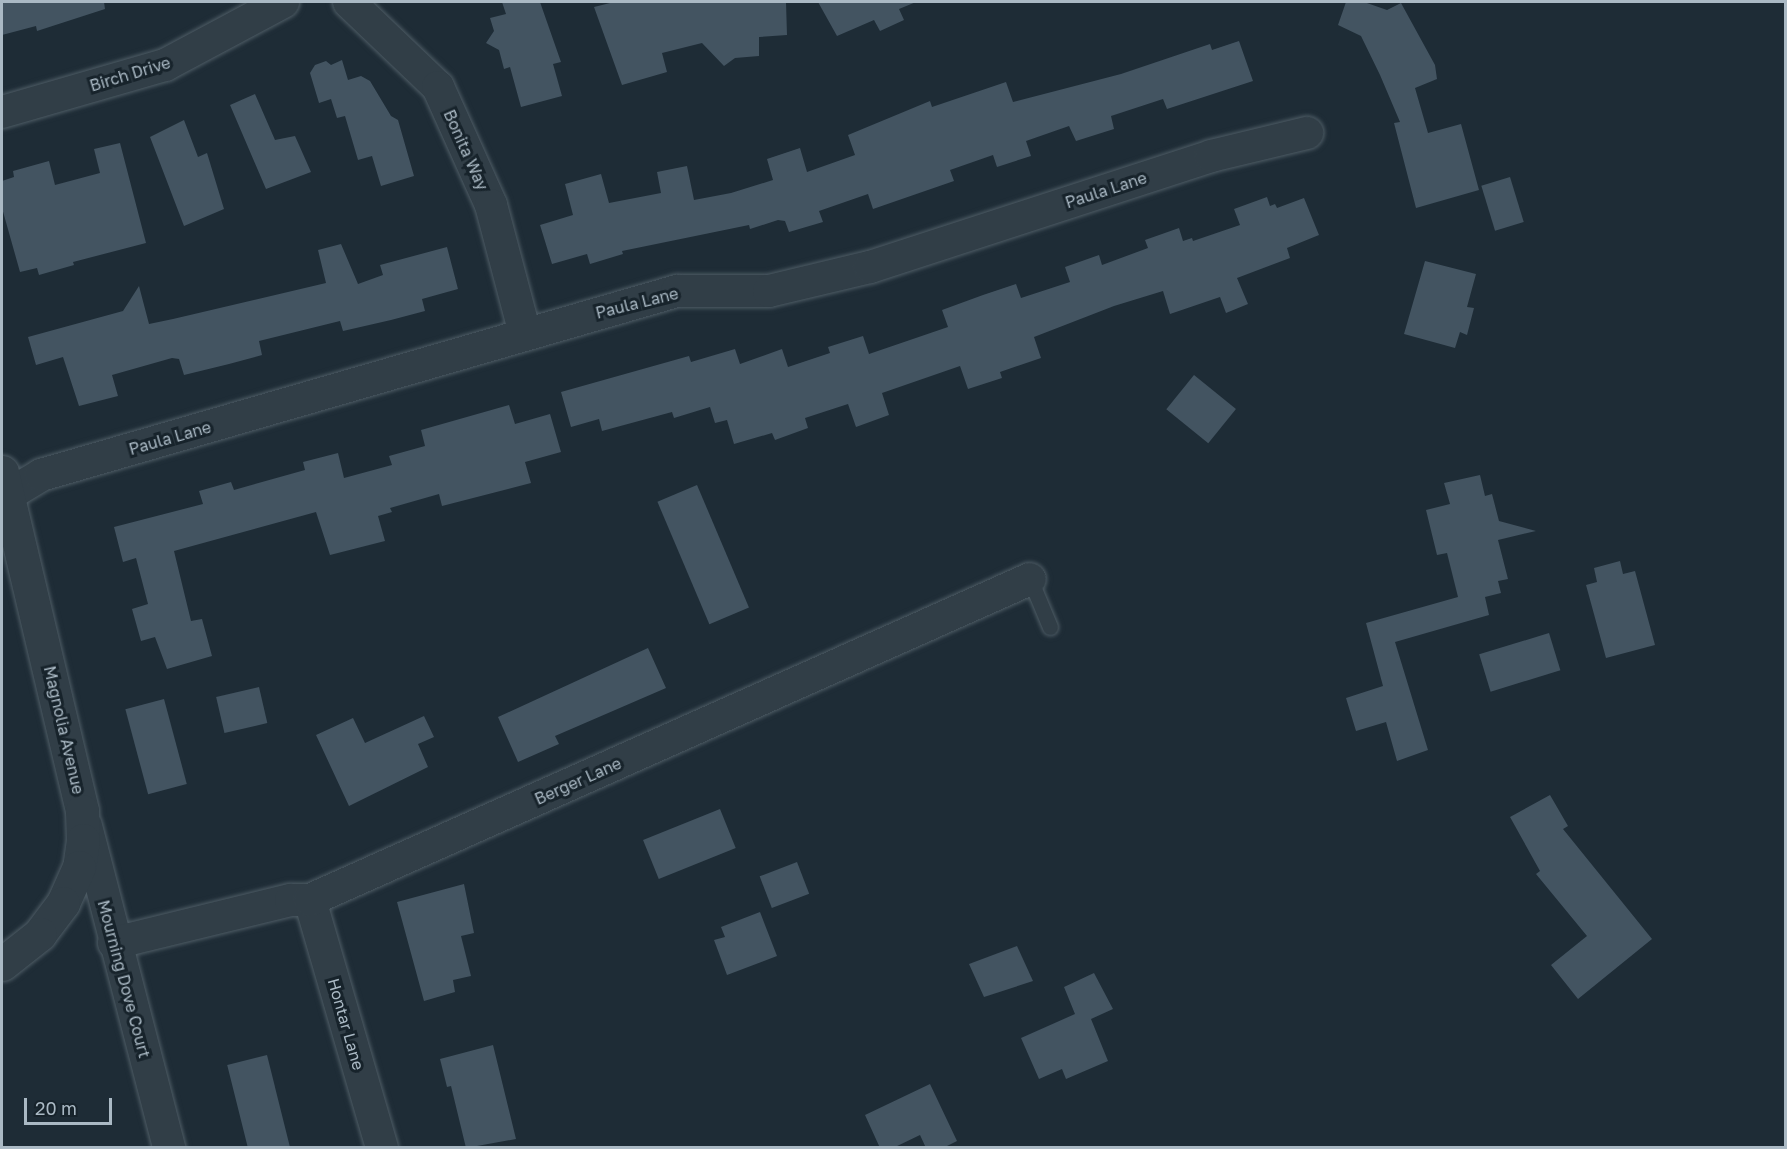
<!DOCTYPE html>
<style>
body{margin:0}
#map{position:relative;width:1787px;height:1149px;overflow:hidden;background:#1e2c36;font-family:"Golos Text",sans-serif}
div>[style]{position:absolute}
.building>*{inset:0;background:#435461;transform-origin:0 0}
.roads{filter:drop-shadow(0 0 2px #4e5c65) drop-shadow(0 0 2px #4e5c65)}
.service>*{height:15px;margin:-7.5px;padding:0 7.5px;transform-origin:7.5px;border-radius:7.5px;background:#313e47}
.minor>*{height:32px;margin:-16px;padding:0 16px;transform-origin:16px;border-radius:16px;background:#313e47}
.tertiary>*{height:33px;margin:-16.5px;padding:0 16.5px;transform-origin:16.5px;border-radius:16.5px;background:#313e47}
span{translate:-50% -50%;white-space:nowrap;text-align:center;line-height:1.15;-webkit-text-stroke:6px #17232b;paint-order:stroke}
.street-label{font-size:16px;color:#aab9c4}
.frame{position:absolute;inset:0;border:3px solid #aab9c4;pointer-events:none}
.scale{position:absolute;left:24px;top:1098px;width:88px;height:27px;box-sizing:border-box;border:3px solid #aab9c4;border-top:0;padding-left:8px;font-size:18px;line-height:21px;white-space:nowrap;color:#aab9c4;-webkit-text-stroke:4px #17232b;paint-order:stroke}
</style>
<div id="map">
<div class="building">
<div style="clip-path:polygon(2px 2px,104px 2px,105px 9px,37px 31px,36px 26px,2px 35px)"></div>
<div style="clip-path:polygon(502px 2px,540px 2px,561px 62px,553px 64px,562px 96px,521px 107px,510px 67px,504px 69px,499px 50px,486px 43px,494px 31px,490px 18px,506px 14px)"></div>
<div style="clip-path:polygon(614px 2px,786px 2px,787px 35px,759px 37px,759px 56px,735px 58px,724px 66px,702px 43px,662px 53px,667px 72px,622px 85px,594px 7px)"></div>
<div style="clip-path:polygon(818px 2px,916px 2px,899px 9px,904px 20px,880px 31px,874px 20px,837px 36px)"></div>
<div style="clip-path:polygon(1346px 2px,1364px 2px,1387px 10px,1401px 3px,1435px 65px,1437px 79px,1415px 88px,1428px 133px,1461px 124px,1479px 190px,1416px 208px,1394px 123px,1400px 122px,1380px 75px,1361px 36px,1338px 25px)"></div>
<div style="clip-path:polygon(1239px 41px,1253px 81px,1167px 109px,1163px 99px,1111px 116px,1114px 129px,1076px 141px,1069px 126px,1026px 141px,1031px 156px,997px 167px,993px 155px,950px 170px,954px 181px,873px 209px,868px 194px,819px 211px,823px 222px,789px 232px,785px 221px,778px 220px,750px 229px,749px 225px,622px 251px,623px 254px,590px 264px,587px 254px,552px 264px,540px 225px,573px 215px,565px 184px,601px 174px,609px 203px,661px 193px,657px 172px,687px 166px,694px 200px,731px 193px,773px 180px,767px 159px,800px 148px,807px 172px,855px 155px,848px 135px,930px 101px,932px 107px,1006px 82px,1013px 102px,1121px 74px,1210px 44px,1212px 50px)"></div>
<div style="clip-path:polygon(342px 60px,348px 80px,361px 76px,370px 81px,391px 116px,398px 120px,414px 176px,381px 186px,372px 156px,358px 160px,345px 116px,337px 118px,331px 99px,319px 103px,310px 73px,315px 65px,326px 61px,331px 65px)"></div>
<div style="clip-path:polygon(255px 94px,275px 140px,295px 136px,311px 172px,266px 189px,230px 105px)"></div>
<div style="clip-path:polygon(184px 120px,198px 157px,207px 153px,224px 209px,184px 226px,150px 137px)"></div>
<div style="clip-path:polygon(120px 143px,146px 243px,73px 262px,74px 265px,39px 275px,37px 268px,20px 272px,2px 208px,2px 181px,14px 177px,13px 171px,49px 161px,55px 185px,100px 173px,94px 149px)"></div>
<div style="left:1510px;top:177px;width:47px;height:30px;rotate:73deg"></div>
<div style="clip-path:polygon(1267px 197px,1270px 206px,1275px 204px,1277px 208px,1304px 198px,1319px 235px,1287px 248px,1290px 258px,1237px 278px,1248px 304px,1226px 313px,1220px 297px,1170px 314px,1163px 291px,1114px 306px,1034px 337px,1041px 358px,1000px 372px,1002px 378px,968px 389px,960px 366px,882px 393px,889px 415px,856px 427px,848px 404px,805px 418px,808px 428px,775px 440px,772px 433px,734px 444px,727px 420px,715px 423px,710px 407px,674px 418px,672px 412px,602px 431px,599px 419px,571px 427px,561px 392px,689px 356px,691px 362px,735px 349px,740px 364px,782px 349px,788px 367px,830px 353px,828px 347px,863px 336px,869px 354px,948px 327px,942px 310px,983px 295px,1016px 284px,1021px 298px,1070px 282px,1065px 267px,1099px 255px,1102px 265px,1148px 248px,1145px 240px,1179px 228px,1183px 241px,1192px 238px,1193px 241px,1240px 225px,1234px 209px)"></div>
<div style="clip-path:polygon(341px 244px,358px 284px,383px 275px,380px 265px,447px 247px,458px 289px,422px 299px,425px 311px,391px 320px,343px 331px,340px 321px,259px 341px,262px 355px,229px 364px,184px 375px,179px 359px,172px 358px,112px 375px,118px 396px,79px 406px,63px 357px,36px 365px,28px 337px,123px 311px,139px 286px,149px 324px,173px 319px,326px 283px,318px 250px)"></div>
<div style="clip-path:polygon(1425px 261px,1476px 274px,1467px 307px,1474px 308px,1467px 335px,1460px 332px,1455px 348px,1404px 334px)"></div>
<div style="left:1194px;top:375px;width:54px;height:44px;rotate:39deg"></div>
<div style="clip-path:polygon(509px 405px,515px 424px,550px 414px,561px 452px,525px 462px,531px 483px,442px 506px,439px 494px,390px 508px,392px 512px,378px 516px,385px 541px,330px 555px,316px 512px,174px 551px,191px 621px,202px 619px,212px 656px,167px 669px,155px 637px,141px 641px,132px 609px,148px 604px,136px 558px,123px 562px,114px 527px,203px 504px,199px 491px,231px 482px,234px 490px,305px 470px,303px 462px,338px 453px,344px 478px,392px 465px,389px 456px,425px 446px,421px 430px)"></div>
<div style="clip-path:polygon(1480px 475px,1485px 496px,1492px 494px,1499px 521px,1536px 531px,1498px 540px,1508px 579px,1498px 581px,1501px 593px,1485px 597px,1489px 615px,1395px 642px,1428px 750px,1397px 761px,1386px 722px,1356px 731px,1346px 698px,1383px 686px,1366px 623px,1458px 597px,1447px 553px,1437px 555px,1426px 510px,1450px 504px,1444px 483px)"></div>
<div style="left:697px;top:485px;width:133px;height:43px;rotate:67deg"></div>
<div style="clip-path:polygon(1620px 561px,1623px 574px,1635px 571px,1655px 645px,1606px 658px,1586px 585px,1597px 582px,1594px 568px)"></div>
<div style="left:1549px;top:633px;width:39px;height:73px;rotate:73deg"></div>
<div style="clip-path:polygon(648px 648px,666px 688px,555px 736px,559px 744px,518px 762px,498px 717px)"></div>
<div style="left:259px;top:687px;width:37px;height:44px;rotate:77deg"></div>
<div style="left:164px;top:699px;width:88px;height:40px;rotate:75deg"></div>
<div style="clip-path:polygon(424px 716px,434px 737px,418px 744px,428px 767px,349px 806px,316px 735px,353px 718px,365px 743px)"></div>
<div style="clip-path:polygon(1550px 795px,1568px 826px,1563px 829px,1652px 939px,1578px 999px,1551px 965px,1587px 936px,1536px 874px,1540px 871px,1510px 817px)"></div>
<div style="left:720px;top:809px;width:42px;height:83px;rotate:68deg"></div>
<div style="left:797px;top:862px;width:34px;height:40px;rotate:69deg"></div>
<div style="clip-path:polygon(464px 884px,474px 933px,461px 936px,471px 976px,453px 980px,455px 992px,424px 1001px,397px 902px)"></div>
<div style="clip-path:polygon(760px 912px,777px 956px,727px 975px,714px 940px,725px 937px,721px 927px)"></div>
<div style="clip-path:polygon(1017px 946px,1033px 981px,984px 997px,969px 964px)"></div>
<div style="clip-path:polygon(1094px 973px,1113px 1009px,1091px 1019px,1108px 1061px,1066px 1079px,1062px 1069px,1039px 1079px,1021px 1038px,1075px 1014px,1064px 987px)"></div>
<div style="clip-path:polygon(493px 1045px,516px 1139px,466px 1148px,451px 1086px,447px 1087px,440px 1059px)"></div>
<div style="left:267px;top:1055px;width:96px;height:41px;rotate:76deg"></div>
<div style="clip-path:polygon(930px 1084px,957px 1141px,943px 1148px,926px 1148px,920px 1135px,893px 1148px,880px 1148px,865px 1115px)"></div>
</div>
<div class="roads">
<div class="service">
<div style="left:1030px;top:579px;width:52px;rotate:67.4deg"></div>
</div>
<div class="minor">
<div style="left:349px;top:2px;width:123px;rotate:43.7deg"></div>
<div style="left:438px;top:87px;width:129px;rotate:65.8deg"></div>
<div style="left:491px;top:205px;width:133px;rotate:75.2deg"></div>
<div style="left:2px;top:112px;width:170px;rotate:-16.1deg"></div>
<div style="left:165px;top:65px;width:134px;rotate:-28.1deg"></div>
<div style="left:8px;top:495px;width:39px;rotate:-31deg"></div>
<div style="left:41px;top:475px;width:662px;rotate:-16.14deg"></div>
<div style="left:677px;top:291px;width:92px"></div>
<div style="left:769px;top:291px;width:104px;rotate:-13.4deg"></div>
<div style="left:870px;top:267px;width:359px;rotate:-18deg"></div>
<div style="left:1211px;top:156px;width:99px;rotate:-13.5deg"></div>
<div style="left:86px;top:826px;width:333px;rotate:75.5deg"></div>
<div style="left:310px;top:900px;width:258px;rotate:73.8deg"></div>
<div style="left:114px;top:943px;width:182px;rotate:-13.7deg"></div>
<div style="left:291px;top:900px;width:19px"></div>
<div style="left:310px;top:900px;width:788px;rotate:-24.03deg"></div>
</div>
<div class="tertiary">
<div style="left:2px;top:472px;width:348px;rotate:76.7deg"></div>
<div style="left:82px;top:811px;width:29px;rotate:88deg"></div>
<div style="left:83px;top:840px;width:27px;rotate:98deg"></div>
<div style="left:79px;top:867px;width:39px;rotate:114deg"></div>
<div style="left:63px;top:903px;width:39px;rotate:127deg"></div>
<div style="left:40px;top:934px;width:48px;rotate:141.7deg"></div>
</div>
</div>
<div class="street-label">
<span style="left:130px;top:74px;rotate:-17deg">Birch Drive</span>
<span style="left:466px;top:150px;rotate:66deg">Bonita Way</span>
<span style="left:1106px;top:190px;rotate:-18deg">Paula Lane</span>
<span style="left:637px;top:303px;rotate:-14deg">Paula Lane</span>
<span style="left:170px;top:438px;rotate:-16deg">Paula Lane</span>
<span style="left:64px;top:730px;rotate:77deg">Magnolia Avenue</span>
<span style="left:578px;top:781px;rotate:-24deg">Berger Lane</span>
<span style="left:124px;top:979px;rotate:75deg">Mourning Dove Court</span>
<span style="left:346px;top:1024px;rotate:74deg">Hontar Lane</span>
</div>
<div class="frame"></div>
<div class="scale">20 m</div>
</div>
